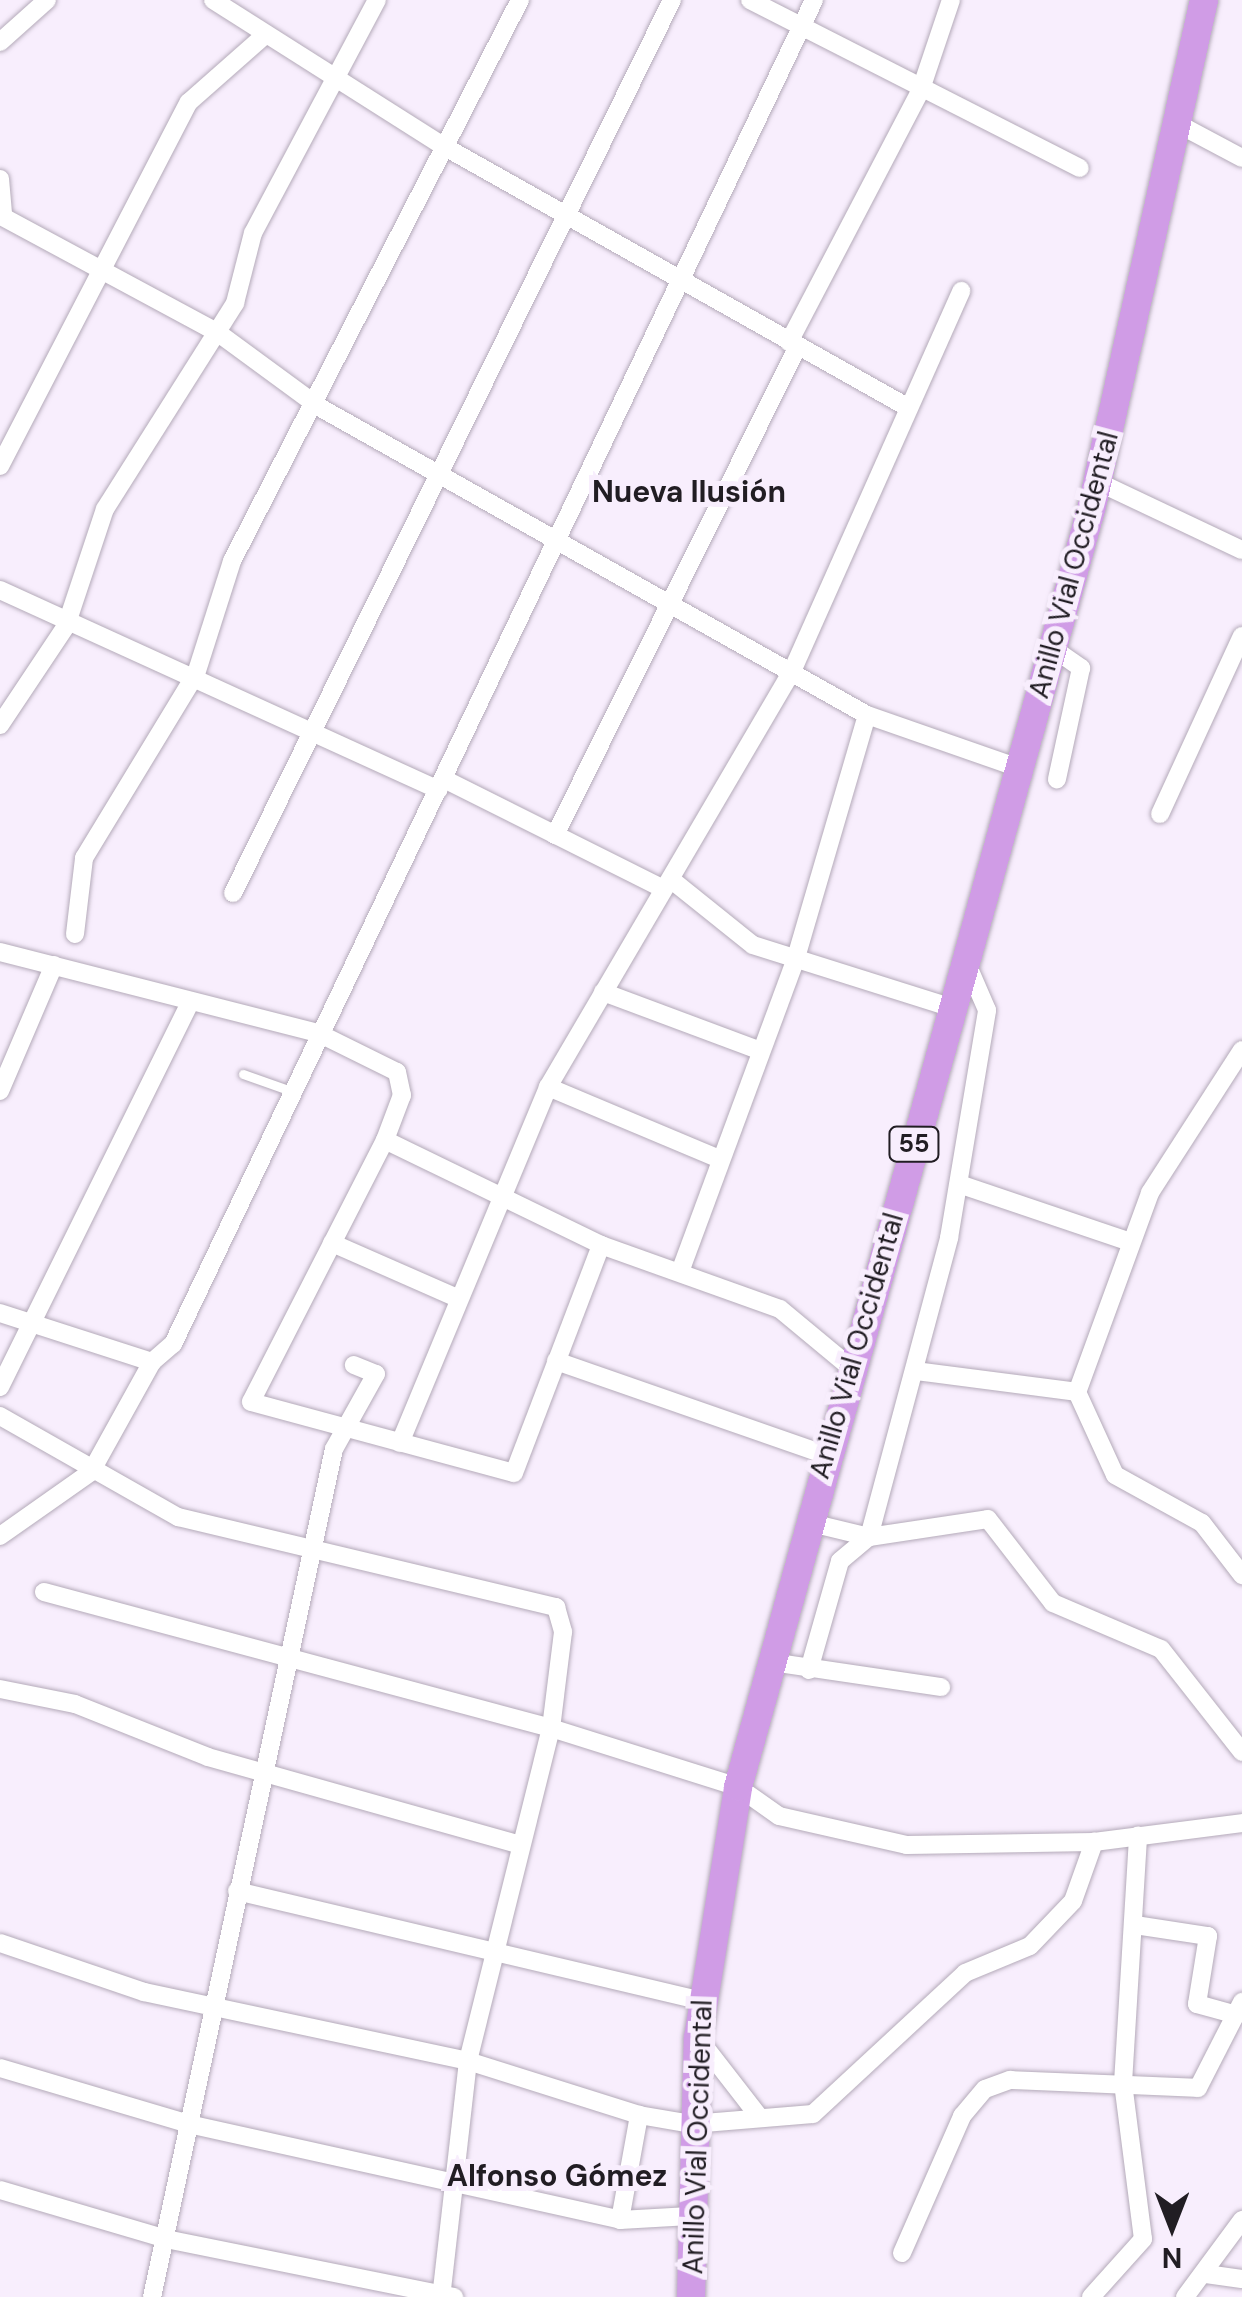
<!DOCTYPE html>
<meta charset="utf-8">
<style>
body{margin:0}
#map{position:relative;width:1242px;height:2297px;overflow:hidden;background:#f8eefd;font-family:"DM Sans",sans-serif}
div>[style]{position:absolute}
.roads{filter:drop-shadow(0 0 2px #b4aab9) drop-shadow(0 0 2px #b4aab9)}
.service>*{height:9px;margin:-4.5px;padding:0 4.5px;transform-origin:4.5px;border-radius:4.5px;background:#fff}
.minor>*{height:18px;margin:-9px;padding:0 9px;transform-origin:9px;border-radius:9px;background:#fff}
.trunk>*{height:28px;margin:-14px;padding:0 14px;transform-origin:14px;border-radius:14px;background:#d09ce6}
span{translate:-50% -50%;white-space:nowrap;text-align:center;line-height:1.15;-webkit-text-stroke:10px #f8eefd;paint-order:stroke}
.shield-label span{padding:2px 8px;background:#f8eefd;border:2px solid;border-radius:8px;-webkit-text-stroke-width:0}
.shield-label{font-size:25px;color:#211d23;font-weight:700}
.street-label{font-size:28px;color:#211d23}
.neighbourhood-label{font-size:30px;color:#211d23;font-weight:700}
.north{position:absolute;left:1122px;top:2177px;width:100px;height:100px;-webkit-text-stroke:8px #f8eefd;paint-order:stroke;rotate:180deg;font-size:28px;font-weight:700;line-height:40px;text-align:center;color:#211d23}
.north::after{content:'';display:block;margin:auto;width:35px;height:45px;background:#211d23;clip-path:polygon(50% 0,100% 100%,50% 72%,0 100%)}
</style>
<div id="map">
<div class="roads">
<div class="service">
<div style="left:243px;top:1074px;width:54px;rotate:19.4deg"></div>
</div>
<div class="minor">
<div style="left:213px;top:0;width:275px;rotate:32.4deg"></div>
<div style="left:445px;top:147px;width:532px;rotate:29.36deg"></div>
<div style="left:750px;top:0;width:370px;rotate:27deg"></div>
<div style="left:0;top:42px;width:63px;rotate:-41.8deg"></div>
<div style="left:1180px;top:125px;width:70px;rotate:28deg"></div>
<div style="left:0;top:179px;width:38px;rotate:85deg"></div>
<div style="left:3px;top:217px;width:243px;rotate:28.3deg"></div>
<div style="left:217px;top:332px;width:127px;rotate:36.3deg"></div>
<div style="left:319px;top:407px;width:629px;rotate:29.34deg"></div>
<div style="left:867px;top:715px;width:161px;rotate:19.2deg"></div>
<div style="left:789px;top:342px;width:285px;rotate:-62.4deg"></div>
<div style="left:921px;top:89px;width:94px;rotate:-71.4deg"></div>
<div style="left:0;top:466px;width:410px;rotate:-62.6deg"></div>
<div style="left:189px;top:102px;width:101px;rotate:-41.4deg"></div>
<div style="left:1098px;top:482px;width:159px;rotate:25.3deg"></div>
<div style="left:0;top:590px;width:482px;rotate:24.5deg"></div>
<div style="left:1051px;top:647px;width:37px;rotate:35deg"></div>
<div style="left:1081px;top:668px;width:114px;rotate:102.2deg"></div>
<div style="left:0;top:725px;width:119px;rotate:-56.3deg"></div>
<div style="left:66px;top:626px;width:123px;rotate:-71.6deg"></div>
<div style="left:105px;top:509px;width:244px;rotate:-57.7deg"></div>
<div style="left:235px;top:303px;width:72px;rotate:-75.6deg"></div>
<div style="left:253px;top:233px;width:264px;rotate:-62deg"></div>
<div style="left:444px;top:779px;width:244px;rotate:26.6deg"></div>
<div style="left:1160px;top:814px;width:196px;rotate:-65.3deg"></div>
<div style="left:555px;top:835px;width:546px;rotate:-63.58deg"></div>
<div style="left:673px;top:881px;width:102px;rotate:38.7deg"></div>
<div style="left:753px;top:945px;width:210px;rotate:17.5deg"></div>
<div style="left:233px;top:893px;width:995px;rotate:-63.82deg"></div>
<div style="left:75px;top:934px;width:77px;rotate:-83.2deg"></div>
<div style="left:84px;top:858px;width:215px;rotate:-58.7deg"></div>
<div style="left:196px;top:674px;width:119px;rotate:-72.3deg"></div>
<div style="left:232px;top:561px;width:631px;rotate:-62.83deg"></div>
<div style="left:0;top:952px;width:328px;rotate:14.3deg"></div>
<div style="left:318px;top:1033px;width:88px;rotate:26.3deg"></div>
<div style="left:397px;top:1072px;width:24px;rotate:78deg"></div>
<div style="left:402px;top:1095px;width:48px;rotate:110.7deg"></div>
<div style="left:385px;top:1140px;width:294px;rotate:117.1deg"></div>
<div style="left:251px;top:1402px;width:272px;rotate:15.1deg"></div>
<div style="left:514px;top:1473px;width:244px;rotate:-69.1deg"></div>
<div style="left:603px;top:992px;width:165px;rotate:20.5deg"></div>
<div style="left:1242px;top:1050px;width:170px;rotate:122.8deg"></div>
<div style="left:1150px;top:1193px;width:212px;rotate:110.1deg"></div>
<div style="left:1077px;top:1392px;width:91px;rotate:65.4deg"></div>
<div style="left:1115px;top:1475px;width:99px;rotate:28.9deg"></div>
<div style="left:1202px;top:1523px;width:66px;rotate:52.4deg"></div>
<div style="left:548px;top:1087px;width:186px;rotate:22.8deg"></div>
<div style="left:0;top:1091px;width:137px;rotate:-66.8deg"></div>
<div style="left:385px;top:1140px;width:240px;rotate:25.9deg"></div>
<div style="left:601px;top:1245px;width:190px;rotate:19.7deg"></div>
<div style="left:780px;top:1309px;width:92px;rotate:39.7deg"></div>
<div style="left:959px;top:1184px;width:177px;rotate:18.7deg"></div>
<div style="left:332px;top:1243px;width:137px;rotate:23.7deg"></div>
<div style="left:680px;top:1272px;width:332px;rotate:-69.7deg"></div>
<div style="left:795px;top:961px;width:256px;rotate:-73.7deg"></div>
<div style="left:0;top:1313px;width:160px;rotate:17.9deg"></div>
<div style="left:556px;top:1361px;width:286px;rotate:19.2deg"></div>
<div style="left:916px;top:1371px;width:162px;rotate:7.4deg"></div>
<div style="left:0;top:1387px;width:429px;rotate:-63.7deg"></div>
<div style="left:0;top:1416px;width:205px;rotate:29.6deg"></div>
<div style="left:178px;top:1517px;width:389px;rotate:13.4deg"></div>
<div style="left:556px;top:1607px;width:26px;rotate:74deg"></div>
<div style="left:563px;top:1632px;width:97px;rotate:97.1deg"></div>
<div style="left:551px;top:1728px;width:343px;rotate:104deg"></div>
<div style="left:468px;top:2061px;width:238px;rotate:96.5deg"></div>
<div style="left:400px;top:1443px;width:386px;rotate:-67.4deg"></div>
<div style="left:548px;top:1087px;width:485px;rotate:-59.6deg"></div>
<div style="left:793px;top:669px;width:414px;rotate:-66deg"></div>
<div style="left:807px;top:1522px;width:64px;rotate:13.6deg"></div>
<div style="left:869px;top:1537px;width:120px;rotate:-8.6deg"></div>
<div style="left:988px;top:1519px;width:106px;rotate:52.3deg"></div>
<div style="left:1053px;top:1603px;width:117px;rotate:23.1deg"></div>
<div style="left:1161px;top:1649px;width:131px;rotate:51.8deg"></div>
<div style="left:0;top:1536px;width:111px;rotate:-35.1deg"></div>
<div style="left:91px;top:1472px;width:126px;rotate:-61deg"></div>
<div style="left:152px;top:1362px;width:28px;rotate:-41deg"></div>
<div style="left:173px;top:1344px;width:1489px;rotate:-64.5deg"></div>
<div style="left:44px;top:1592px;width:525px;rotate:15.02deg"></div>
<div style="left:551px;top:1728px;width:196px;rotate:17.5deg"></div>
<div style="left:738px;top:1787px;width:50px;rotate:35.3deg"></div>
<div style="left:779px;top:1816px;width:131px;rotate:12.8deg"></div>
<div style="left:907px;top:1845px;width:187px;rotate:-0.9deg"></div>
<div style="left:1094px;top:1842px;width:149px;rotate:-7.3deg"></div>
<div style="left:771px;top:1662px;width:172px;rotate:8.4deg"></div>
<div style="left:809px;top:1670px;width:113px;rotate:-74.1deg"></div>
<div style="left:840px;top:1561px;width:38px;rotate:-40deg"></div>
<div style="left:869px;top:1537px;width:310px;rotate:-75deg"></div>
<div style="left:949px;top:1238px;width:231px;rotate:-80.5deg"></div>
<div style="left:987px;top:1010px;width:50px;rotate:-113.5deg"></div>
<div style="left:0;top:1689px;width:76px;rotate:11.3deg"></div>
<div style="left:75px;top:1704px;width:143px;rotate:21.7deg"></div>
<div style="left:208px;top:1757px;width:322px;rotate:15.7deg"></div>
<div style="left:237px;top:1891px;width:478px;rotate:13.3deg"></div>
<div style="left:1135px;top:1925px;width:74px;rotate:8.6deg"></div>
<div style="left:1208px;top:1936px;width:69px;rotate:99.2deg"></div>
<div style="left:1197px;top:2004px;width:41px;rotate:15.4deg"></div>
<div style="left:0;top:1943px;width:152px;rotate:18.8deg"></div>
<div style="left:144px;top:1992px;width:331px;rotate:12deg"></div>
<div style="left:468px;top:2061px;width:179px;rotate:17.5deg"></div>
<div style="left:639px;top:2115px;width:54px;rotate:9.6deg"></div>
<div style="left:692px;top:2124px;width:121px;rotate:-4.7deg"></div>
<div style="left:813px;top:2114px;width:207px;rotate:-42.8deg"></div>
<div style="left:965px;top:1973px;width:70px;rotate:-22.6deg"></div>
<div style="left:1030px;top:1946px;width:62px;rotate:-46.3deg"></div>
<div style="left:1073px;top:1901px;width:63px;rotate:-70.4deg"></div>
<div style="left:698px;top:2038px;width:101px;rotate:52.2deg"></div>
<div style="left:0;top:2068px;width:201px;rotate:16.5deg"></div>
<div style="left:193px;top:2125px;width:437px;rotate:12.5deg"></div>
<div style="left:620px;top:2220px;width:70px;rotate:-3.3deg"></div>
<div style="left:0;top:2190px;width:173px;rotate:16.4deg"></div>
<div style="left:166px;top:2239px;width:294px;rotate:11.4deg"></div>
<div style="left:620px;top:2220px;width:107px;rotate:-79.7deg"></div>
<div style="left:902px;top:2253px;width:150px;rotate:-66.3deg"></div>
<div style="left:962px;top:2116px;width:35px;rotate:-50deg"></div>
<div style="left:985px;top:2089px;width:27px;rotate:-20deg"></div>
<div style="left:1010px;top:2080px;width:188px;rotate:2.4deg"></div>
<div style="left:1198px;top:2088px;width:97px;rotate:-62.9deg"></div>
<div style="left:1206px;top:2274px;width:36px;rotate:8deg"></div>
<div style="left:152px;top:2297px;width:867px;rotate:-77.89deg"></div>
<div style="left:334px;top:1449px;width:86px;rotate:-60.8deg"></div>
<div style="left:376px;top:1374px;width:24px;rotate:-158deg"></div>
<div style="left:1091px;top:2297px;width:78px;rotate:-48.1deg"></div>
<div style="left:1143px;top:2239px;width:157px;rotate:-97.3deg"></div>
<div style="left:1123px;top:2083px;width:248px;rotate:-86.5deg"></div>
<div style="left:1185px;top:2297px;width:96px;rotate:-53.5deg"></div>
</div>
<div class="trunk">
<div style="left:691px;top:2297px;width:259px;rotate:-88.5deg"></div>
<div style="left:698px;top:2038px;width:254px;rotate:-80.9deg"></div>
<div style="left:738px;top:1787px;width:1329px;rotate:-74.55deg"></div>
<div style="left:1092px;top:506px;width:518px;rotate:-77.52deg"></div>
</div>
</div>
<div class="shield-label">
<span style="left:914px;top:1144px">55</span>
</div>
<div class="street-label">
<span style="left:1074px;top:565px;rotate:-75deg">Anillo Vial Occidental</span>
<span style="left:857px;top:1346px;rotate:-74deg">Anillo Vial Occidental</span>
<span style="left:698px;top:2137px;rotate:-88deg">Anillo Vial Occidental</span>
</div>
<div class="neighbourhood-label">
<span style="left:689px;top:492px">Nueva Ilusión</span>
<span style="left:557px;top:2176px">Alfonso Gómez</span>
</div>
<div class="north">N</div>
</div>
